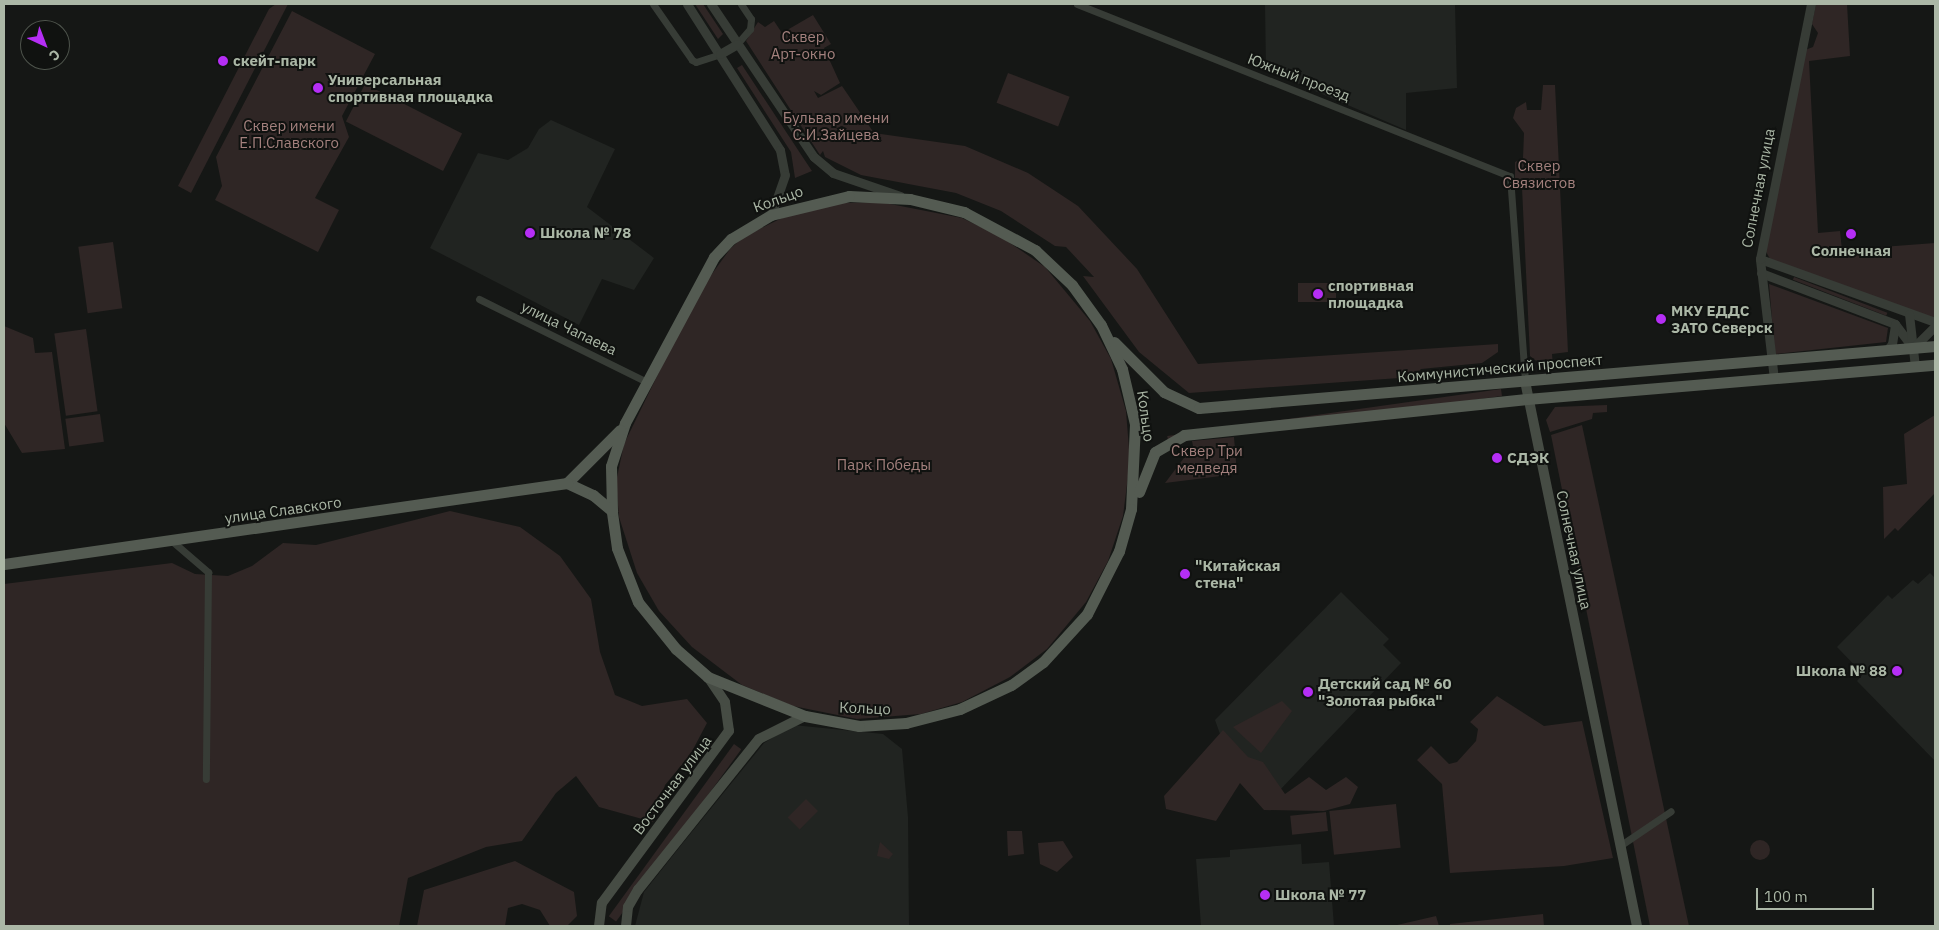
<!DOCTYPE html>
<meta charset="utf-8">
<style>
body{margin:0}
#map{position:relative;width:1939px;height:930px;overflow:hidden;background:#151715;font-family:"IBM Plex Sans",sans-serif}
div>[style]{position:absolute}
.built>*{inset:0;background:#212421}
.green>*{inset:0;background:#2f2625;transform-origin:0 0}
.round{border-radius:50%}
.minor>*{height:7px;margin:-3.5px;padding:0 3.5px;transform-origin:3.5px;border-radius:3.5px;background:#373c36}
.tertiary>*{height:9px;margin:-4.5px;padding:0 4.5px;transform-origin:4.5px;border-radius:4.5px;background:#373c36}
.secondary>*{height:10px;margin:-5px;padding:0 5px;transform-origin:5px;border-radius:5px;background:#464c44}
.primary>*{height:11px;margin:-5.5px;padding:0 5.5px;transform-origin:5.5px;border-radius:5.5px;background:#545b52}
.dots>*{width:14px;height:14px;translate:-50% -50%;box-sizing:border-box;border:2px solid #101210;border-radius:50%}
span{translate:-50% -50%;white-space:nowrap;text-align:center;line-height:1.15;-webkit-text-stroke:4px #101210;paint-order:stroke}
.park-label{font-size:15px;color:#a3807d}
.poi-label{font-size:15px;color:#abb7a6;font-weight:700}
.left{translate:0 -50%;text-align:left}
.right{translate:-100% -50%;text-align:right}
.street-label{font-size:15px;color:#abb7a6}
.frame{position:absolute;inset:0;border:5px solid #abb7a6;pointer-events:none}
.north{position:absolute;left:20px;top:20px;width:50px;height:50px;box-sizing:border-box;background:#101210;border:1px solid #4e544c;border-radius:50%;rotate:137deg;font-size:14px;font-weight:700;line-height:20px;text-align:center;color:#abb7a6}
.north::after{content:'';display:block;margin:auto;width:18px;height:22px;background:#b52ef5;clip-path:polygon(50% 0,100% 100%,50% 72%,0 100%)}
.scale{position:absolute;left:1756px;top:888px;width:118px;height:22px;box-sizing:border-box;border:2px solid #abb7a6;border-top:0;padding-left:6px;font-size:15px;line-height:18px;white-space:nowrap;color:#abb7a6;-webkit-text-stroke:4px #101210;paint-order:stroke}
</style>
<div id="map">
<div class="built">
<div style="clip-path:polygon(1265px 4px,1455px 4px,1457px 88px,1406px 93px,1406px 130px,1266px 70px)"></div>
<div style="clip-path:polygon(551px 120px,615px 149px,587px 207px,654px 258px,634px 290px,602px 279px,579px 325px,430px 248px,478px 153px,508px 160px,528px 148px,539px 129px)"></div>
<div style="clip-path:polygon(1930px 573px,1935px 578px,1935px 761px,1857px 681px,1863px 674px,1837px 647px,1888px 595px,1892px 599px,1913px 580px,1918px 584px)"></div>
<div style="clip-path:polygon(1341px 592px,1389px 639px,1383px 645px,1401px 663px,1279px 791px,1220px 734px,1215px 720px)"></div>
<div style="clip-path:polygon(793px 725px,883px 734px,902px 749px,908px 817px,909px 926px,635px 926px,644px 892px,682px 844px,764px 743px)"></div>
<div style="clip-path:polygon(1301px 844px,1302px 864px,1329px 862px,1334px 926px,1201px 926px,1196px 859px,1230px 857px,1230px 850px)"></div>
</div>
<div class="green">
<div style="clip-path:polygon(276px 4px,288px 4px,191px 193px,178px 186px,269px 9px)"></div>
<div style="clip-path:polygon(695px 4px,703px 4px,723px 34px,718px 39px)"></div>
<div style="clip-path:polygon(1816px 4px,1847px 4px,1850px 56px,1809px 61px,1818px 233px,1840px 231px,1842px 250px,1935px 243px,1935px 319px,1770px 259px,1765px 250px,1805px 50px,1813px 47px,1818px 33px,1812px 24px)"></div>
<div style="clip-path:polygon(292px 11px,375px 54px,342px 116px,349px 137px,315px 198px,339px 210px,318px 252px,215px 200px,222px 186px,216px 157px)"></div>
<div style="clip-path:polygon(813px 15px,831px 44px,824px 48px,840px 83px,821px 95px,814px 91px,818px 98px,842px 86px,874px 133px,965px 146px,1028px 173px,1078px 206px,1137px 269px,1198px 364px,1498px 344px,1498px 352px,1482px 363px,1421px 369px,1413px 377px,1189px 393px,1139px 352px,1083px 276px,1094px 277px,1066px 247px,1055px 246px,1001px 211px,956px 193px,861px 175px,825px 157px,823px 151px,820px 155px,746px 41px,758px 22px,765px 27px,774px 21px,782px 33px)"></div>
<div style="clip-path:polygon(742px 65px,800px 153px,812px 171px,795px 178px,791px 152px,737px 68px)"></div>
<div style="left:1008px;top:73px;width:66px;height:32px;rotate:21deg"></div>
<div style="left:365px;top:84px;width:109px;height:42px;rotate:27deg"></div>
<div style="clip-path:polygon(1543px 85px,1555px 85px,1568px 352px,1552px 354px,1553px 366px,1544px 367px,1530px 356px,1522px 188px,1515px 187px,1515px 162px,1523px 158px,1524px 133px,1513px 118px,1516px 108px,1526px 102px,1527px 110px,1541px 110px)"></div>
<div style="clip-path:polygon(880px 202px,962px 218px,1000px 236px,1045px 267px,1090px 321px,1111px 359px,1126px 411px,1130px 461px,1123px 516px,1108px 561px,1086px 602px,1047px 649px,1010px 677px,962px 702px,921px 714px,857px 719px,793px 706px,742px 685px,692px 647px,659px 611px,637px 573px,619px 517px,616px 482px,624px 444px,696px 296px,730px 249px,743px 237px,786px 216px,842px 203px)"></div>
<div style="left:113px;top:242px;width:67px;height:35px;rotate:82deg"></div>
<div style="left:1794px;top:277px;width:100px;height:3px;rotate:21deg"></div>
<div style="left:1336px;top:283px;width:19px;height:38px;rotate:90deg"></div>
<div style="clip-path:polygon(1769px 284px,1888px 328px,1886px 342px,1775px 354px)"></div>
<div style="clip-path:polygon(4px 326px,33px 338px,35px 353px,52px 352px,65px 449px,22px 453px,4px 423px)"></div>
<div style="left:86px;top:329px;width:83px;height:32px;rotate:82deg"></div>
<div style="left:1501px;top:389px;width:7px;height:337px;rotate:82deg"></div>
<div style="clip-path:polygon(1607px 405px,1607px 412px,1593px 413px,1592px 419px,1550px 432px,1546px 420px,1555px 407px)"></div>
<div style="left:100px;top:414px;width:28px;height:35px;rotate:82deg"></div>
<div style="clip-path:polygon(1935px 415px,1935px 493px,1898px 531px,1895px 528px,1884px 539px,1883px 487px,1907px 484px,1904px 434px)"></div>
<div style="clip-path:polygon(1582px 425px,1689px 926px,1650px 926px,1551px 435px)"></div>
<div style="clip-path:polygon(1234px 437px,1237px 474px,1165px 483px,1193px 446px,1192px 441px)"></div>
<div style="clip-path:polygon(450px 511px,520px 527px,560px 556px,591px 599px,600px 652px,615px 695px,642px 706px,687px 699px,707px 723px,690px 755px,665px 785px,653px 822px,599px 807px,576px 776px,556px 793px,522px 841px,486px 847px,408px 878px,399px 926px,4px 926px,4px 584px,172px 563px,195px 574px,228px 576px,252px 566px,283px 543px,316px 545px)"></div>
<div style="clip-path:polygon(1497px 696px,1544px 726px,1582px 721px,1613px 858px,1564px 866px,1450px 873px,1442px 784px,1417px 760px,1431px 746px,1449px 764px,1457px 762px,1476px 741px,1478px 729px,1470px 722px)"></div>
<div style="clip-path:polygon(1282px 701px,1292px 711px,1261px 753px,1233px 727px)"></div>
<div style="clip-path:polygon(1223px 730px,1248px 757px,1263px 762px,1285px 794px,1309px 777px,1326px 790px,1346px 777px,1358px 787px,1350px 804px,1324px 811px,1264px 810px,1240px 783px,1216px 821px,1166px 809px,1164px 796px)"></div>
<div style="left:734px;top:744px;width:9px;height:213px;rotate:36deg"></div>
<div style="left:806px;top:799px;width:17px;height:26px;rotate:45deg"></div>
<div style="left:1396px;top:804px;width:44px;height:67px;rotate:84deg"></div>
<div style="left:1326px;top:812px;width:19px;height:36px;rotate:84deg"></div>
<div style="clip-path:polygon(1007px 831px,1022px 831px,1024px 854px,1008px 856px)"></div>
<div class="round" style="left:1750px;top:840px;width:20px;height:20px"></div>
<div style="clip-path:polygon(1063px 841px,1073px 857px,1057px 872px,1040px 864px,1038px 843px)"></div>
<div style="clip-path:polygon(880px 842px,893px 854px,889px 859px,877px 856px)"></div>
<div style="clip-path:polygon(515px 861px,574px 892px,577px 916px,567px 926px,550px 926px,540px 910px,522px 904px,508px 908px,505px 926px,417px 926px,424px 890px)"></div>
<div style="clip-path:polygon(1543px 914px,1544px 926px,1450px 926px,1450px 924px)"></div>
<div style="clip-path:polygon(1436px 916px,1439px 926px,1397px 926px,1397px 925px)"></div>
</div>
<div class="minor">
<div style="left:653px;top:4px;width:68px;rotate:55.1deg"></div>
<div style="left:692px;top:60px;width:4px;rotate:27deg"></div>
<div style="left:696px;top:62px;width:25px;rotate:-18deg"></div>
<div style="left:1077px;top:4px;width:466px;rotate:21.7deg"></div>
<div style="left:1510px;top:176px;width:206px;rotate:85.8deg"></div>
<div style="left:737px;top:44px;width:20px;rotate:-49deg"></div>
<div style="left:750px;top:29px;width:10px;rotate:-84deg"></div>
<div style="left:751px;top:19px;width:18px;rotate:-124deg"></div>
<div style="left:479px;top:299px;width:187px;rotate:26.3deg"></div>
<div style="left:172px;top:541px;width:48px;rotate:40.7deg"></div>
<div style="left:208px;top:572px;width:207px;rotate:90.6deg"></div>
<div style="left:1621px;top:845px;width:60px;rotate:-34.2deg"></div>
</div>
<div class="tertiary">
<div style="left:687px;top:4px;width:173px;rotate:57.5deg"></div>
<div style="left:780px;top:150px;width:25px;rotate:79deg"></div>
<div style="left:785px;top:175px;width:42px;rotate:109.3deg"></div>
<div style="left:711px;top:4px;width:184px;rotate:56.1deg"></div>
<div style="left:814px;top:157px;width:25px;rotate:40deg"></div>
<div style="left:833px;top:173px;width:71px;rotate:18.9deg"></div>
<div style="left:720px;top:54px;width:20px;rotate:-30deg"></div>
<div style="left:1760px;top:259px;width:186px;rotate:19.8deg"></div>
<div style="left:1761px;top:273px;width:143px;rotate:20.8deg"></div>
<div style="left:1895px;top:324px;width:30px;rotate:53deg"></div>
<div style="left:1909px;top:314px;width:53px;rotate:83.5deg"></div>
<div style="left:1913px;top:348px;width:31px;rotate:-45deg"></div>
<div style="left:1886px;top:351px;width:9px;rotate:-49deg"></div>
<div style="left:1892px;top:344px;width:20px;rotate:-81deg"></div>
<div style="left:1774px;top:379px;width:121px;rotate:-96.7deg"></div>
<div style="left:1760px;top:259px;width:260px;rotate:-78.7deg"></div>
</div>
<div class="secondary">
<div style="left:1525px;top:381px;width:556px;rotate:78.39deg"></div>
<div style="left:599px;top:926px;width:23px;rotate:-83deg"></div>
<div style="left:602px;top:903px;width:214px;rotate:-53.6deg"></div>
<div style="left:729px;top:731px;width:29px;rotate:-98deg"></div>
<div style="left:725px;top:702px;width:30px;rotate:-124deg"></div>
<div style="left:626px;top:926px;width:19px;rotate:-84deg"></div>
<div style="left:628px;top:907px;width:20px;rotate:-60deg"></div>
<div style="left:638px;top:890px;width:193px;rotate:-51.3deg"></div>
<div style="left:759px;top:739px;width:51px;rotate:-26.6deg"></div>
</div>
<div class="primary">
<div style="left:849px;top:196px;width:61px;rotate:2.8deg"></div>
<div style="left:910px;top:199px;width:56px;rotate:13.5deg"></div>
<div style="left:964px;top:212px;width:81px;rotate:28.2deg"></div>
<div style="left:1035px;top:250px;width:51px;rotate:43.4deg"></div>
<div style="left:1072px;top:285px;width:49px;rotate:54.1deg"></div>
<div style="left:1101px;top:325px;width:49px;rotate:64.5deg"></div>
<div style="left:1122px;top:369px;width:57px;rotate:76.7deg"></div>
<div style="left:1135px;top:424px;width:85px;rotate:92.7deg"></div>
<div style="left:1131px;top:509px;width:44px;rotate:105.9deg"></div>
<div style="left:1119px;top:551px;width:71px;rotate:116.9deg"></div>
<div style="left:1087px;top:614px;width:65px;rotate:132.5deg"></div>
<div style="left:1043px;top:662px;width:39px;rotate:144deg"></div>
<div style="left:1011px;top:685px;width:56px;rotate:154.8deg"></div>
<div style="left:960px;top:709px;width:56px;rotate:165.5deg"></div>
<div style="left:906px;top:723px;width:47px;rotate:176.3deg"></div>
<div style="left:859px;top:726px;width:55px;rotate:-169.5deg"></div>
<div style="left:805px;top:716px;width:105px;rotate:-158.1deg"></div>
<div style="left:708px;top:677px;width:43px;rotate:-138.8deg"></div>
<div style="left:676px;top:649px;width:60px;rotate:-129deg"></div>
<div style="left:638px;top:602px;width:58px;rotate:-111.3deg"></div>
<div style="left:617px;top:548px;width:37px;rotate:-98deg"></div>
<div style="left:612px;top:511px;width:45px;rotate:-91.3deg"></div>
<div style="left:611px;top:466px;width:45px;rotate:-72deg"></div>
<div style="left:625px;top:423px;width:188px;rotate:-61.8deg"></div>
<div style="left:714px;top:257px;width:25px;rotate:-47deg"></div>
<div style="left:731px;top:239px;width:47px;rotate:-31deg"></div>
<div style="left:771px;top:215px;width:80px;rotate:-13.7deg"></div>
<div style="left:1114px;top:342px;width:71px;rotate:45deg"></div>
<div style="left:1164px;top:392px;width:38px;rotate:25deg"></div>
<div style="left:1199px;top:408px;width:739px;rotate:-4.82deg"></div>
<div style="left:567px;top:483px;width:75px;rotate:-45deg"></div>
<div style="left:567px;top:483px;width:29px;rotate:25deg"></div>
<div style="left:593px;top:495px;width:25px;rotate:40deg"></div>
<div style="left:1139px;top:492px;width:43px;rotate:-68.2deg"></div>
<div style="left:1155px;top:452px;width:34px;rotate:-30deg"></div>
<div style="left:1184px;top:435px;width:345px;rotate:-6deg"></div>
<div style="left:1527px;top:399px;width:409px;rotate:-4.8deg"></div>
<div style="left:4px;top:564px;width:569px;rotate:-8.19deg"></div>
</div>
<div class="dots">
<div style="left:223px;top:61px;background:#b52ef5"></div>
<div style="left:318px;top:88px;background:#b52ef5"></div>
<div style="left:530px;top:233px;background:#b52ef5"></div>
<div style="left:1851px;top:234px;background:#b52ef5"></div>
<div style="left:1318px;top:294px;background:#b52ef5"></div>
<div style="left:1661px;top:319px;background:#b52ef5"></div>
<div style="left:1497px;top:458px;background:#b52ef5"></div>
<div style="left:1185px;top:574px;background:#b52ef5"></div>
<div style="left:1897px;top:671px;background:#b52ef5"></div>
<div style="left:1308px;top:692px;background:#b52ef5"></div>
<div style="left:1265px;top:895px;background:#b52ef5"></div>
</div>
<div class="park-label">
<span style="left:803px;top:45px">Сквер<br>Арт-окно</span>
<span style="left:836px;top:126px">Бульвар имени<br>С.И.Зайцева</span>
<span style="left:289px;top:134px">Сквер имени<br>Е.П.Славского</span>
<span style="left:1539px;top:174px">Сквер<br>Связистов</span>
<span style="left:1207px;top:459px">Сквер Три<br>медведя</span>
<span style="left:884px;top:465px">Парк Победы</span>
</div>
<div class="poi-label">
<span class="left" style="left:233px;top:61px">скейт-парк</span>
<span class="left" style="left:328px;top:88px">Универсальная<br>спортивная площадка</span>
<span class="left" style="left:540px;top:233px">Школа № 78</span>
<span style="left:1851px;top:251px">Солнечная</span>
<span class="left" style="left:1328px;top:294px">спортивная<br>площадка</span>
<span class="left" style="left:1671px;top:319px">МКУ ЕДДС<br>ЗАТО Северск</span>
<span class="left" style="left:1507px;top:458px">СДЭК</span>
<span class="left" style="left:1195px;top:574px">"Китайская<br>стена"</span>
<span class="right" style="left:1887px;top:671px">Школа № 88</span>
<span class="left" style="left:1318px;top:692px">Детский сад № 60<br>"Золотая рыбка"</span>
<span class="left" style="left:1275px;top:895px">Школа № 77</span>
</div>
<div class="street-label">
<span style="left:1299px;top:77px;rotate:21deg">Южный проезд</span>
<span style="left:1758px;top:188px;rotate:-79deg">Солнечная улица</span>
<span style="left:778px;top:199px;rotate:-20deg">Кольцо</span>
<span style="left:569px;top:328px;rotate:26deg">улица Чапаева</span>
<span style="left:1500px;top:368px;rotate:-5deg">Коммунистический проспект</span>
<span style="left:1146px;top:416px;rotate:82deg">Кольцо</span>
<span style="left:283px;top:510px;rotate:-8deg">улица Славского</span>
<span style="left:1574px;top:550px;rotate:78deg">Солнечная улица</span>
<span style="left:865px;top:708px;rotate:2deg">Кольцо</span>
<span style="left:672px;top:785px;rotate:-53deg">Восточная улица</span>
</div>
<div class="frame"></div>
<div class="north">С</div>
<div class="scale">100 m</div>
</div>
